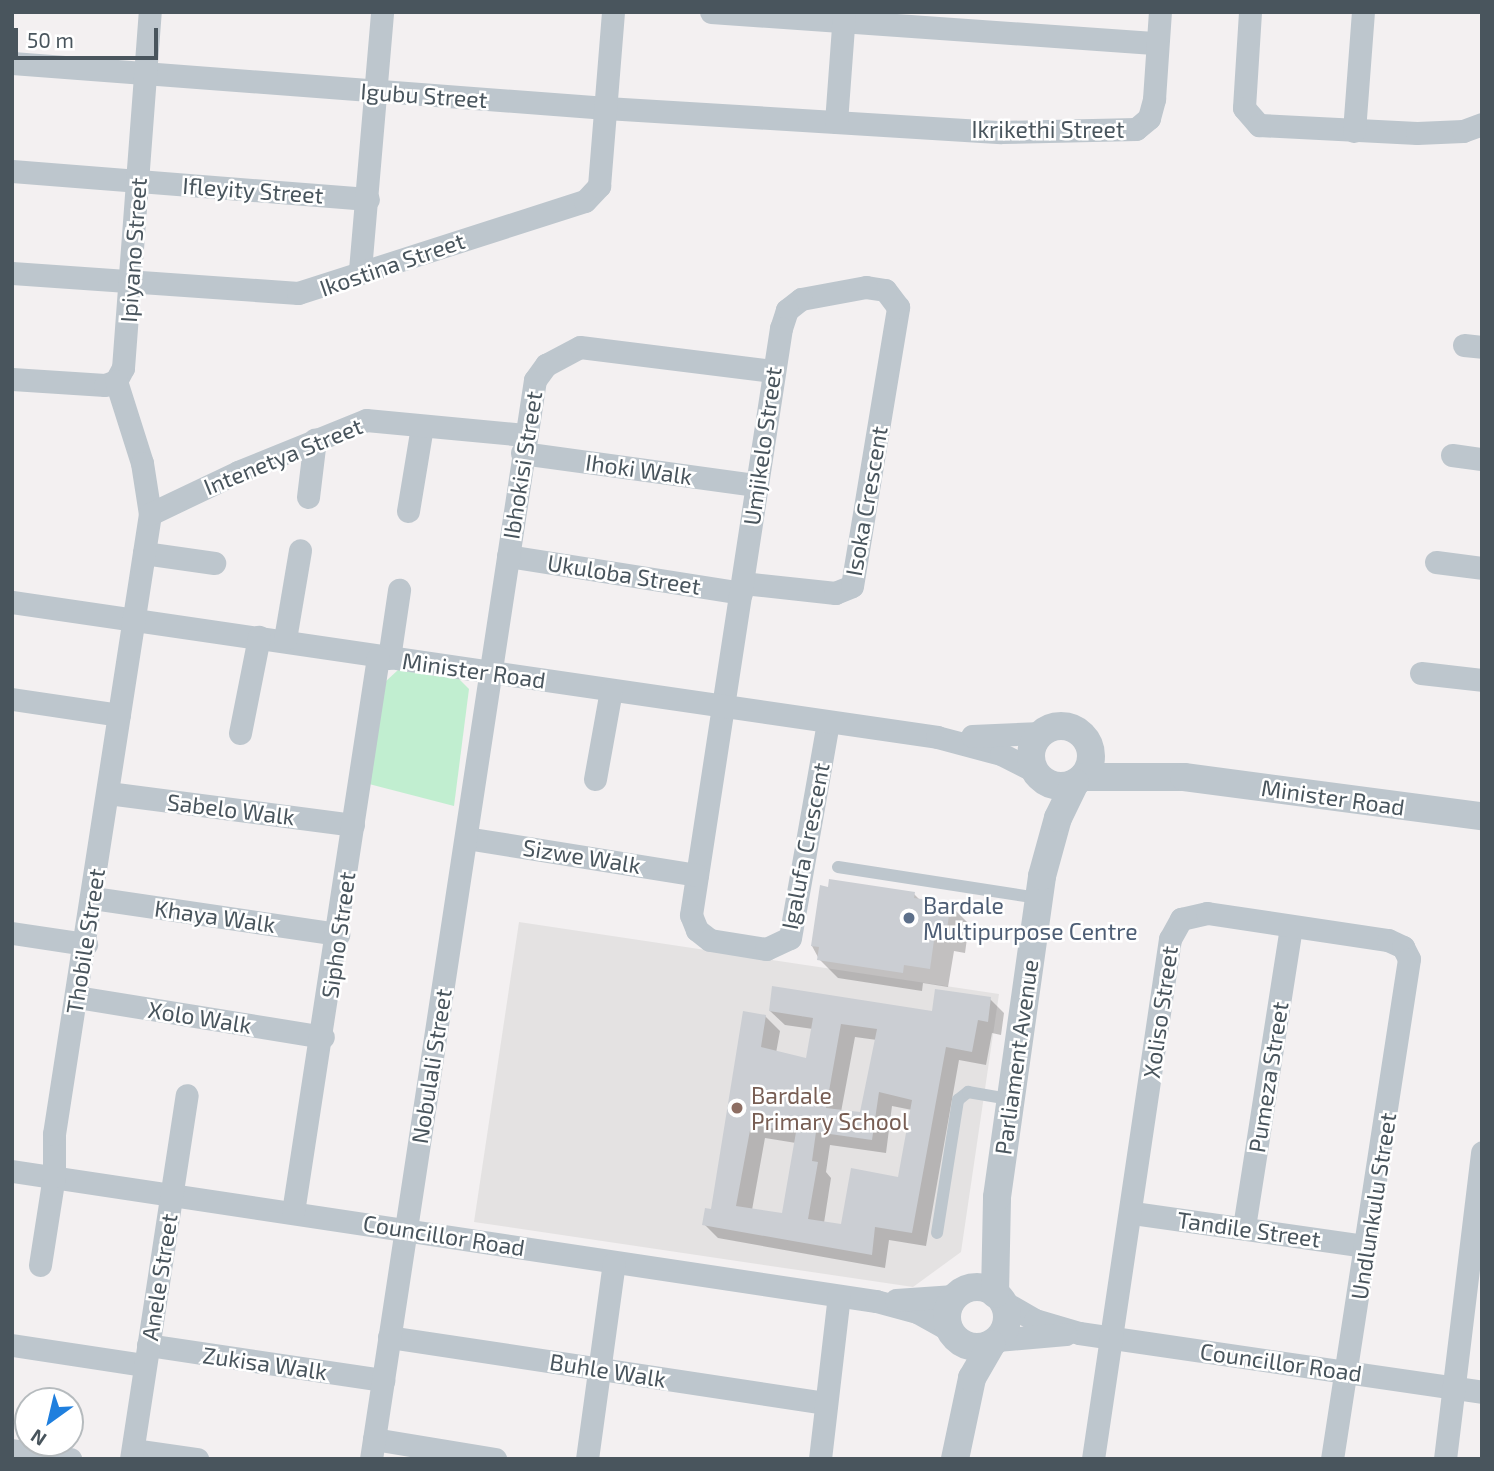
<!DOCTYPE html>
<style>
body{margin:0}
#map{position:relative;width:1494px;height:1471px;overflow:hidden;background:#f3f0f1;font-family:"Exo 2",sans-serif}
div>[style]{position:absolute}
.education>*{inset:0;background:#e4e2e2}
.green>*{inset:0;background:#c1eed0}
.shadow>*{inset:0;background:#0003}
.building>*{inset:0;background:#cbced3}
.service>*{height:12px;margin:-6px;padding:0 6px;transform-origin:6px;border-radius:6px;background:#bdc6cd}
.minor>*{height:23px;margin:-11.5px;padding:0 11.5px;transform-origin:11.5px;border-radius:11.5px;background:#bdc6cd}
.tertiary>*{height:28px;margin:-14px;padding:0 14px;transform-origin:14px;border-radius:14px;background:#bdc6cd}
.tertiary>.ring{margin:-14px;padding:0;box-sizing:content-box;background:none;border:28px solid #bdc6cd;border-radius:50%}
.dots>*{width:19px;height:19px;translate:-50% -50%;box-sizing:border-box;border:4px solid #fff;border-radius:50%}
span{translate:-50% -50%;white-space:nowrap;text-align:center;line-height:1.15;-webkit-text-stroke:5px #fff;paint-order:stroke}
.street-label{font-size:23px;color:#49555d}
.service-label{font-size:23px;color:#4e5e75}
.left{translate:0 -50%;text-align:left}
.education-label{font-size:23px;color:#785e54}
.frame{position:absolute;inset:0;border:14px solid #49555d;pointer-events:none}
.north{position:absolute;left:14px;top:1387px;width:70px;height:70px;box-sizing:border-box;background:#fff;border:2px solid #b6bbbe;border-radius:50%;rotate:214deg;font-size:19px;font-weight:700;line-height:28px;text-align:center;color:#49555d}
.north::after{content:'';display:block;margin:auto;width:24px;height:32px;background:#1f7fde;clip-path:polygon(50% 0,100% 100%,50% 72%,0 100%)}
.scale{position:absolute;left:14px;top:28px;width:144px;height:32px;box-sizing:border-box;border:4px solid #49555d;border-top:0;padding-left:9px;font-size:21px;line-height:24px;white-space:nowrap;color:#49555d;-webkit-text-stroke:5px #fff;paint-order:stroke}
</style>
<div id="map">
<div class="education">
<div style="clip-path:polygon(519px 922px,999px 994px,961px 1252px,913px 1287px,474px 1222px)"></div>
</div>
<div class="green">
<div style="clip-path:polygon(398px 670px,459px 679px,469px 689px,454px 806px,369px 784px,385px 682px)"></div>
</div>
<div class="shadow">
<div style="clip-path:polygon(914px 894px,921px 901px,950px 905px,969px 924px,965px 953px,954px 951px,948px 987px,923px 983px,922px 991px,838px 978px,819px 959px,812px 946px)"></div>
<div style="clip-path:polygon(evenodd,990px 999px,1004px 1013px,1001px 1035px,992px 1033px,986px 1065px,959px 1060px,926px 1246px,889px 1240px,885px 1268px,718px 1238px,704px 1224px,713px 1211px,765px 1016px,780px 1031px,776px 1053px,808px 1061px,813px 1029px,785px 1025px,770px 1011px,933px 1013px,990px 999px,855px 1037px,877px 1040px,861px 1114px,841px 1112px,855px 1037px,990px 999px,892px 1106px,912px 1110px,899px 1179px,842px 1226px,824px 1223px,831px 1178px,826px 1172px,830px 1145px,886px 1153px,892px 1106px,990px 999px,765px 1138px,796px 1143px,784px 1215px,752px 1210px,765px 1138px)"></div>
</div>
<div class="building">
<div style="clip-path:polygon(829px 879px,915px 892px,914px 898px,951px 903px,946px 935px,935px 933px,930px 969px,904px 965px,903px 973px,817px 960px,819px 947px,811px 946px,820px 885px,828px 887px)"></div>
<div style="clip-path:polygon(evenodd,772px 986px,932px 1011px,935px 989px,991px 997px,988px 1022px,978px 1020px,972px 1052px,946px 1047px,912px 1233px,875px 1227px,872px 1255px,702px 1225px,705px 1208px,711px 1209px,743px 1011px,766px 1015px,761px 1047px,806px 1058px,813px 1018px,769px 1011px,772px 986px,841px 1024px,877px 1029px,860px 1112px,826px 1108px,841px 1024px,772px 986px,879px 1092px,912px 1100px,898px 1177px,851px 1168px,841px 1224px,808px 1219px,818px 1162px,812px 1161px,816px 1132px,872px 1140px,879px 1092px,772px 986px,751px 1125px,796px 1132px,782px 1213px,736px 1206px,751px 1125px)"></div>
</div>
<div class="service">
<div style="left:838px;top:867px;width:203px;rotate:8.8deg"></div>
<div style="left:937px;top:1233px;width:135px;rotate:-81deg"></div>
<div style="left:958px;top:1100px;width:13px;rotate:-39deg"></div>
<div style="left:968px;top:1092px;width:42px;rotate:9.7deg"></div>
</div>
<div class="minor">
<div style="left:711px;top:12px;width:447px;rotate:4deg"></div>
<div style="left:1250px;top:12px;width:96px;rotate:93.6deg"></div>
<div style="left:1244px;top:108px;width:23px;rotate:49deg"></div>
<div style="left:1259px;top:125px;width:158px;rotate:2.9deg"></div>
<div style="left:1417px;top:133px;width:46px;rotate:-2.5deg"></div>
<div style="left:1463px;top:131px;width:20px;rotate:-20deg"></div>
<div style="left:12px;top:63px;width:596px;rotate:4.33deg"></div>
<div style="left:606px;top:108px;width:396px;rotate:3.5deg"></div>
<div style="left:1001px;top:132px;width:135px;rotate:-1.3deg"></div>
<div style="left:1136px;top:129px;width:17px;rotate:-40deg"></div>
<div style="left:1149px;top:118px;width:20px;rotate:-75deg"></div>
<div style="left:1154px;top:99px;width:87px;rotate:-86.1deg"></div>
<div style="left:836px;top:122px;width:110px;rotate:-85.8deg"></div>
<div style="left:1354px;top:131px;width:119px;rotate:-85.7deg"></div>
<div style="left:12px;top:171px;width:357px;rotate:4.5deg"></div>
<div style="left:360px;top:270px;width:259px;rotate:-85.1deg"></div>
<div style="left:12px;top:273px;width:287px;rotate:4deg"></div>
<div style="left:298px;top:293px;width:301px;rotate:-17.8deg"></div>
<div style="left:585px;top:201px;width:21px;rotate:-47deg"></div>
<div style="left:599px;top:186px;width:175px;rotate:-85.4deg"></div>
<div style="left:1464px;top:345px;width:18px;rotate:6deg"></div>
<div style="left:12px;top:379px;width:93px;rotate:3.7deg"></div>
<div style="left:105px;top:385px;width:12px;rotate:-20deg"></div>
<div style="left:116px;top:381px;width:15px;rotate:-62deg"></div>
<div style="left:123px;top:368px;width:357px;rotate:-85.7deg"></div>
<div style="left:116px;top:381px;width:86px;rotate:72.4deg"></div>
<div style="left:142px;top:463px;width:52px;rotate:81.1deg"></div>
<div style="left:522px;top:453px;width:236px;rotate:7.8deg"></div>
<div style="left:1452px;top:455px;width:30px;rotate:8deg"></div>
<div style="left:308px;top:497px;width:58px;rotate:-83.1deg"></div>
<div style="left:408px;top:511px;width:86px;rotate:-80.6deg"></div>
<div style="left:144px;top:553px;width:71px;rotate:8.1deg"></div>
<div style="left:508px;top:556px;width:236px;rotate:9deg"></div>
<div style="left:1436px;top:562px;width:46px;rotate:7.4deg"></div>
<div style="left:743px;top:583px;width:93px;rotate:6.2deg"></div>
<div style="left:835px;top:593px;width:18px;rotate:-22deg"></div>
<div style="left:852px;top:586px;width:283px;rotate:-80.6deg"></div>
<div style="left:898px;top:307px;width:21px;rotate:-127deg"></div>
<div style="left:885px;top:290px;width:19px;rotate:-171deg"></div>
<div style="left:866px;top:287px;width:66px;rotate:169.5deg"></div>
<div style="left:801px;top:299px;width:18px;rotate:142deg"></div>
<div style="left:787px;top:310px;width:19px;rotate:108deg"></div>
<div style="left:781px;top:328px;width:594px;rotate:98.72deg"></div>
<div style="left:691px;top:915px;width:16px;rotate:68deg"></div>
<div style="left:697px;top:930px;width:16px;rotate:38deg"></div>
<div style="left:710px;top:940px;width:57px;rotate:9.1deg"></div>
<div style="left:766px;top:949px;width:26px;rotate:-25deg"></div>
<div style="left:790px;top:938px;width:219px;rotate:-80deg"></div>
<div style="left:12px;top:602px;width:935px;rotate:8.3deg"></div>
<div style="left:937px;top:737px;width:66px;rotate:14.9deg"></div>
<div style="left:1001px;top:754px;width:37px;rotate:27deg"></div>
<div style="left:285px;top:639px;width:90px;rotate:-80.4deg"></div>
<div style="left:389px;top:658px;width:69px;rotate:-81.6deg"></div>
<div style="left:1421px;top:673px;width:61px;rotate:6.5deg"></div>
<div style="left:12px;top:699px;width:108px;rotate:8.5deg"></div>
<div style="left:240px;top:733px;width:98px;rotate:-78.8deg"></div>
<div style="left:972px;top:736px;width:69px;rotate:-2.5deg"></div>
<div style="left:595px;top:779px;width:90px;rotate:-79.8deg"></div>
<div style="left:108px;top:793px;width:247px;rotate:7.4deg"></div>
<div style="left:466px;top:838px;width:234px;rotate:9.1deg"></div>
<div style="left:93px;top:898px;width:248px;rotate:8.4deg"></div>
<div style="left:12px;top:933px;width:75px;rotate:8.5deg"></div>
<div style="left:77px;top:997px;width:249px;rotate:9.2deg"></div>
<div style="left:12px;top:1171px;width:874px;rotate:8.56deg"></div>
<div style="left:876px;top:1301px;width:42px;rotate:15deg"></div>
<div style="left:917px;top:1312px;width:37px;rotate:29deg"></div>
<div style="left:293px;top:1212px;width:561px;rotate:-81.29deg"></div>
<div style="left:1133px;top:1213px;width:235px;rotate:8.1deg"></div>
<div style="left:1244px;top:1227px;width:304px;rotate:-81.1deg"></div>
<div style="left:40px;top:1265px;width:90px;rotate:-81.1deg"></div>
<div style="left:54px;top:1176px;width:42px;rotate:-90deg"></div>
<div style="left:54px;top:1134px;width:627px;rotate:-81.2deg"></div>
<div style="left:150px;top:514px;width:98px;rotate:-25.5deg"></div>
<div style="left:238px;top:472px;width:138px;rotate:-22.1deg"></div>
<div style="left:366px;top:420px;width:159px;rotate:5.4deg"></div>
<div style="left:896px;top:1300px;width:58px;rotate:-3.9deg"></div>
<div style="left:1002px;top:1301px;width:38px;rotate:30deg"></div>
<div style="left:1035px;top:1320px;width:46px;rotate:16.5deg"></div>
<div style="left:1079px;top:1333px;width:407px;rotate:8.3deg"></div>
<div style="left:389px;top:1337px;width:442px;rotate:8.6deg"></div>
<div style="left:997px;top:1340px;width:69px;rotate:-5deg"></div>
<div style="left:12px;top:1345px;width:134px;rotate:8.6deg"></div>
<div style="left:148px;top:1345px;width:238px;rotate:8.5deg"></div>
<div style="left:374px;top:1439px;width:123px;rotate:9.4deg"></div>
<div style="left:12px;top:1450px;width:59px;rotate:8.8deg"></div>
<div style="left:133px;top:1450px;width:65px;rotate:8deg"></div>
<div style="left:131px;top:1459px;width:368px;rotate:-81.3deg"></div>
<div style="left:371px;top:1459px;width:1091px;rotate:-81.36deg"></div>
<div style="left:535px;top:380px;width:19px;rotate:-54deg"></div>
<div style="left:546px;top:365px;width:38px;rotate:-28deg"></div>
<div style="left:580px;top:347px;width:193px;rotate:7.1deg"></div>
<div style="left:587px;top:1459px;width:198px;rotate:-82.2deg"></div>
<div style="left:820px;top:1459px;width:164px;rotate:-83.4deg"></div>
<div style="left:1093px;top:1459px;width:526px;rotate:-81.58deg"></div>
<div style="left:1170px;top:939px;width:23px;rotate:-61deg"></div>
<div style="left:1181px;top:919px;width:27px;rotate:-13deg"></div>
<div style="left:1207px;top:913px;width:183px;rotate:8.5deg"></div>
<div style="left:1388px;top:940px;width:17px;rotate:25deg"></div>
<div style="left:1403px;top:947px;width:13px;rotate:63deg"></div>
<div style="left:1409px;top:959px;width:506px;rotate:98.75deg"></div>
<div style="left:1445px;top:1459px;width:309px;rotate:-83.1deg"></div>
</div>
<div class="tertiary">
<div class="ring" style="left:1031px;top:726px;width:32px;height:32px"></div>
<div style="left:1083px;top:777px;width:101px"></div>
<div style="left:1184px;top:777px;width:301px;rotate:7.5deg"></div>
<div class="ring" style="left:947px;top:1287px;width:32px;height:32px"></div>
<div style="left:995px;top:1294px;width:97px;rotate:-88.8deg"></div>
<div style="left:997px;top:1197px;width:324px;rotate:-82deg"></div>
<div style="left:1042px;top:876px;width:60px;rotate:-74.6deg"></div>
<div style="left:1058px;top:818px;width:39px;rotate:-64deg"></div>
<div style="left:955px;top:1459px;width:83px;rotate:-78.1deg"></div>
<div style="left:972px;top:1378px;width:39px;rotate:-60deg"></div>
</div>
<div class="dots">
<div style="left:909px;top:918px;background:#5c6f8a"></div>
<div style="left:737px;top:1108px;background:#8d6e63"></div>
</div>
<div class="street-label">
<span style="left:424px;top:95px;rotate:4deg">Igubu Street</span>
<span style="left:1048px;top:129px">Ikrikethi Street</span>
<span style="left:253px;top:190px;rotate:4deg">Ifleyity Street</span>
<span style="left:133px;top:250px;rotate:-86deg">Ipiyano Street</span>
<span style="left:392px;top:264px;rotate:-19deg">Ikostina Street</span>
<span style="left:762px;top:446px;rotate:-82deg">Umjikelo Street</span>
<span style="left:283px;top:456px;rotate:-22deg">Intenetya Street</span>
<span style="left:522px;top:465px;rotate:-81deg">Ibhokisi Street</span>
<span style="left:639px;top:469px;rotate:8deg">Ihoki Walk</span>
<span style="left:866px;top:501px;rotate:-80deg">Isoka Crescent</span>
<span style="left:624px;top:574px;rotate:9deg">Ukuloba Street</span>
<span style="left:474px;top:670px;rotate:8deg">Minister Road</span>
<span style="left:1333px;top:797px;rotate:8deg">Minister Road</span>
<span style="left:231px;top:809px;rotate:7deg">Sabelo Walk</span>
<span style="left:805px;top:846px;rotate:-79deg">Igalufa Crescent</span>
<span style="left:582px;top:856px;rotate:9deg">Sizwe Walk</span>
<span style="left:215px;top:916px;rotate:8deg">Khaya Walk</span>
<span style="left:338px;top:935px;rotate:-82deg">Sipho Street</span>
<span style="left:85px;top:941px;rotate:-81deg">Thobile Street</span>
<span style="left:1160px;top:1012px;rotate:-82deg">Xoliso Street</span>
<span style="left:200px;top:1017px;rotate:9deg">Xolo Walk</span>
<span style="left:1016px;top:1057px;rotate:-82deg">Parliament Avenue</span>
<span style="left:431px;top:1066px;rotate:-81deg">Nobulali Street</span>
<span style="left:1268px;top:1077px;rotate:-81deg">Pumeza Street</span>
<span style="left:1373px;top:1206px;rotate:-81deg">Undlunkulu Street</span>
<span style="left:1249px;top:1229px;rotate:8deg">Tandile Street</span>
<span style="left:444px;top:1235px;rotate:9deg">Councillor Road</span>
<span style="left:159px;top:1277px;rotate:-81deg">Anele Street</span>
<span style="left:1281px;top:1362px;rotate:8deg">Councillor Road</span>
<span style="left:265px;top:1363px;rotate:8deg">Zukisa Walk</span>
<span style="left:608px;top:1370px;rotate:9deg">Buhle Walk</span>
</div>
<div class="service-label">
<span class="left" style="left:923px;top:918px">Bardale<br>Multipurpose Centre</span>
</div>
<div class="education-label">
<span class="left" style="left:751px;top:1108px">Bardale<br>Primary School</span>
</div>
<div class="frame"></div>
<div class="north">N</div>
<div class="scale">50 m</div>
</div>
